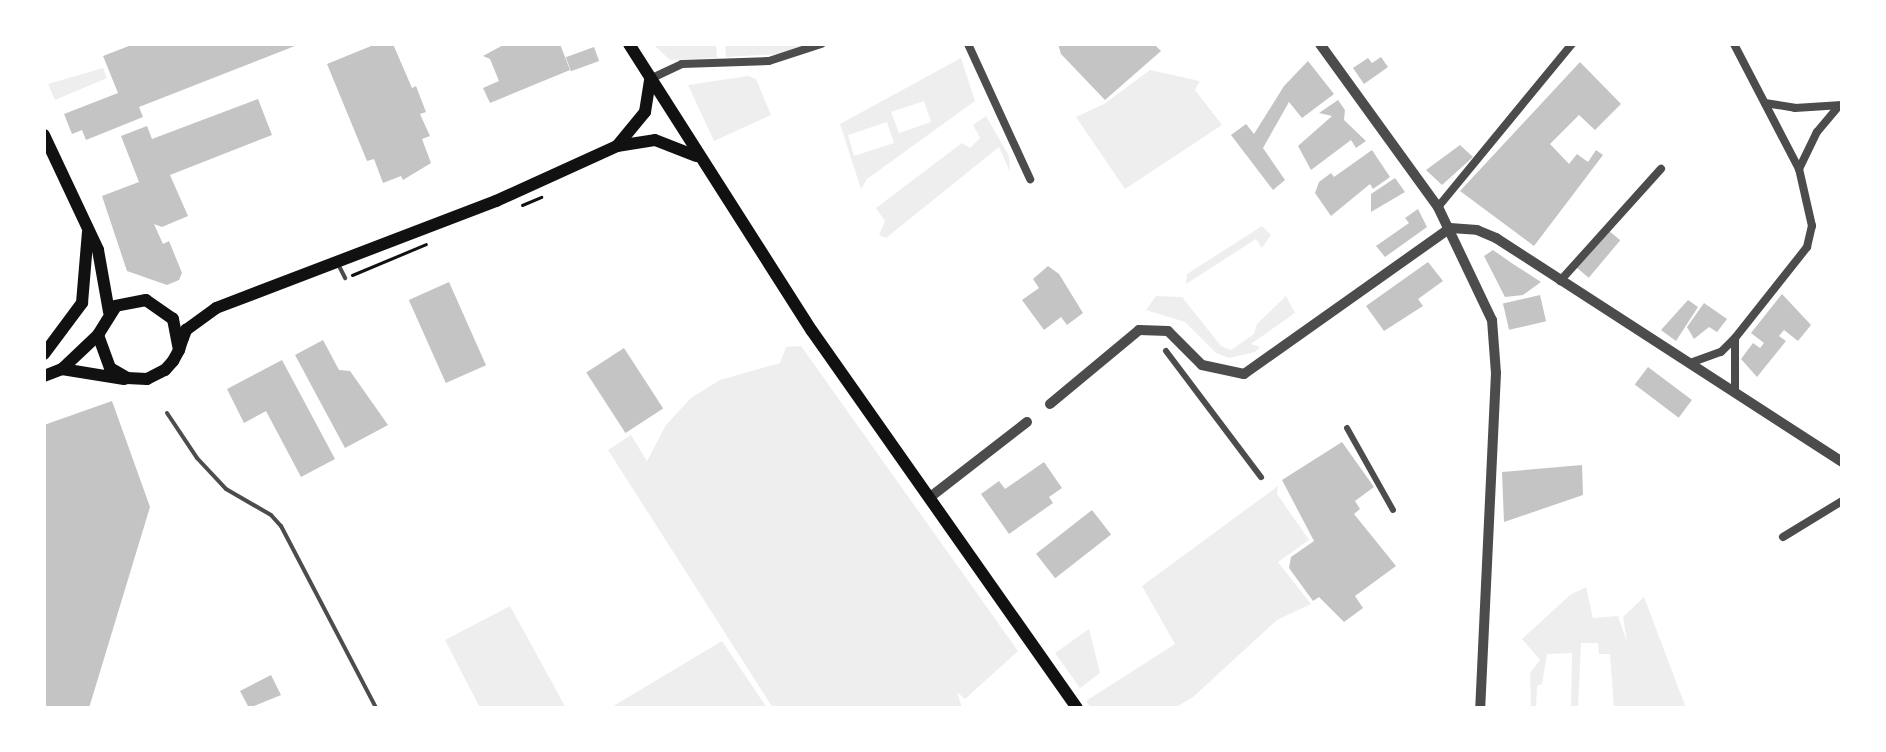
<!DOCTYPE html>
<style>
body{margin:0}
#map{position:relative;width:1886px;height:752px;overflow:hidden;background:#fff;font-family:"Open Sans",sans-serif}
div>[style]{position:absolute}
.green>*{inset:0;background:#eee}
.building>*{inset:0;background:#c4c4c4;transform-origin:0 0}
.path>*{height:3px;margin:-1.5px;padding:0 1.5px;transform-origin:1.5px;border-radius:1.5px;background:#111}
.service>*{height:4px;margin:-2px;padding:0 2px;transform-origin:2px;border-radius:2px;background:#4c4c4c}
.pedestrian>*{height:6px;margin:-3px;padding:0 3px;transform-origin:3px;border-radius:3px;background:#4c4c4c}
.minor>*{height:8px;margin:-4px;padding:0 4px;transform-origin:4px;border-radius:4px;background:#4c4c4c}
.tertiary>*{height:10px;margin:-5px;padding:0 5px;transform-origin:5px;border-radius:5px;background:#4c4c4c}
.secondary>*{height:12px;margin:-6px;padding:0 6px;transform-origin:6px;border-radius:6px;background:#111}
span{translate:-50% -50%;white-space:nowrap;text-align:center;line-height:1.15;-webkit-text-stroke:6px #fff;paint-order:stroke}
.frame{position:absolute;inset:0;border:46px solid #fff;pointer-events:none}
</style>
<div id="map">
<div class="green">
<div style="clip-path:polygon(653px 44px,716px 44px,717px 58px,670px 60px)"></div>
<div style="clip-path:polygon(725px 44px,811px 44px,779px 54px,726px 57px)"></div>
<div style="clip-path:polygon(evenodd,961px 58px,975px 101px,867px 179px,861px 189px,840px 124px,961px 58px,924px 101px,931px 122px,899px 133px,891px 112px,924px 101px,961px 58px,887px 122px,894px 143px,854px 156px,848px 135px,887px 122px)"></div>
<div style="clip-path:polygon(103px 68px,107px 78px,55px 100px,48px 84px)"></div>
<div style="clip-path:polygon(1150px 70px,1200px 81px,1195px 90px,1222px 125px,1125px 189px,1076px 117px,1104px 104px)"></div>
<div style="clip-path:polygon(748px 76px,756px 79px,771px 115px,714px 141px,688px 85px)"></div>
<div style="clip-path:polygon(986px 116px,1009px 156px,1010px 172px,999px 147px,886px 238px,879px 235px,885px 221px,876px 208px,962px 143px,970px 148px,980px 138px,973px 125px)"></div>
<div style="clip-path:polygon(1262px 226px,1271px 235px,1262px 248px,1256px 239px,1186px 284px,1187px 274px)"></div>
<div style="clip-path:polygon(1156px 296px,1182px 297px,1221px 346px,1231px 350px,1254px 334px,1257px 324px,1286px 296px,1295px 313px,1251px 344px,1260px 347px,1255px 352px,1229px 358px,1216px 353px,1185px 322px,1146px 310px)"></div>
<div style="clip-path:polygon(801px 346px,1018px 651px,965px 699px,957px 692px,962px 708px,773px 708px,608px 450px,631px 435px,647px 461px,666px 425px,691px 398px,720px 380px,780px 363px,786px 347px)"></div>
<div style="clip-path:polygon(1278px 486px,1277px 494px,1309px 540px,1278px 562px,1311px 604px,1277px 620px,1192px 698px,1174px 708px,1091px 708px,1086px 701px,1175px 644px,1142px 586px)"></div>
<div style="clip-path:polygon(1586px 587px,1593px 618px,1618px 616px,1627px 642px,1623px 617px,1644px 597px,1686px 708px,1614px 708px,1610px 654px,1599px 654px,1598px 643px,1581px 643px,1578px 708px,1571px 708px,1572px 653px,1547px 654px,1542px 684px,1537px 686px,1536px 708px,1531px 708px,1530px 673px,1540px 660px,1522px 639px,1570px 595px)"></div>
<div style="clip-path:polygon(510px 606px,566px 708px,480px 708px,445px 640px)"></div>
<div style="clip-path:polygon(1089px 629px,1100px 673px,1080px 688px,1055px 653px)"></div>
<div style="clip-path:polygon(722px 641px,767px 708px,610px 708px)"></div>
</div>
<div class="building">
<div style="clip-path:polygon(134px 44px,300px 44px,139px 107px,143px 117px,86px 140px,82px 130px,72px 134px,64px 114px,118px 93px,103px 56px)"></div>
<div style="clip-path:polygon(376px 44px,393px 44px,412px 88px,416px 86px,426px 112px,420px 114px,430px 136px,422px 139px,431px 163px,403px 180px,401px 176px,383px 183px,374px 159px,367px 161px,327px 64px)"></div>
<div style="clip-path:polygon(505px 44px,560px 44px,570px 70px,490px 103px,483px 88px,499px 81px,490px 59px,483px 56px)"></div>
<div style="clip-path:polygon(1058px 44px,1154px 44px,1161px 51px,1105px 100px,1061px 54px)"></div>
<div style="left:594px;top:47px;width:15px;height:30px;rotate:70deg"></div>
<div style="clip-path:polygon(1381px 57px,1388px 67px,1364px 84px,1353px 68px,1368px 58px,1372px 63px)"></div>
<div style="clip-path:polygon(1308px 61px,1334px 94px,1302px 118px,1289px 102px,1263px 148px,1285px 180px,1273px 190px,1231px 135px,1246px 124px,1254px 134px,1284px 86px)"></div>
<div style="clip-path:polygon(1580px 62px,1621px 104px,1595px 130px,1579px 115px,1550px 144px,1569px 164px,1577px 154px,1588px 162px,1596px 150px,1603px 155px,1534px 246px,1460px 191px)"></div>
<div style="clip-path:polygon(258px 99px,272px 135px,170px 175px,188px 216px,162px 227px,154px 224px,163px 244px,169px 241px,182px 273px,179px 280px,167px 285px,127px 271px,102px 196px,139px 182px,121px 136px,147px 126px,152px 139px)"></div>
<div style="clip-path:polygon(1338px 100px,1345px 110px,1344px 120px,1366px 141px,1356px 148px,1351px 140px,1311px 170px,1298px 146px,1332px 116px,1319px 113px)"></div>
<div style="clip-path:polygon(1460px 145px,1473px 157px,1442px 185px,1426px 170px)"></div>
<div style="clip-path:polygon(1372px 150px,1390px 177px,1373px 189px,1370px 184px,1331px 216px,1315px 193px,1319px 182px,1331px 173px,1334px 177px)"></div>
<div style="clip-path:polygon(1395px 178px,1405px 192px,1371px 212px,1371px 194px)"></div>
<div style="clip-path:polygon(1418px 209px,1427px 227px,1385px 257px,1376px 246px,1409px 223px,1405px 218px)"></div>
<div style="left:1608px;top:230px;width:16px;height:49px;rotate:40deg"></div>
<div style="clip-path:polygon(1493px 250px,1513px 264px,1541px 282px,1523px 295px,1505px 297px,1484px 256px)"></div>
<div style="clip-path:polygon(1428px 262px,1443px 281px,1418px 299px,1423px 306px,1384px 331px,1366px 306px)"></div>
<div style="clip-path:polygon(1048px 266px,1059px 274px,1083px 313px,1067px 325px,1061px 317px,1044px 330px,1022px 300px,1039px 288px,1033px 279px)"></div>
<div style="left:449px;top:282px;width:91px;height:44px;rotate:66deg"></div>
<div style="clip-path:polygon(1782px 294px,1811px 325px,1798px 341px,1784px 330px,1779px 336px,1786px 341px,1757px 377px,1741px 359px,1753px 343px,1760px 348px,1764px 343px,1751px 333px)"></div>
<div style="left:1540px;top:295px;width:27px;height:38px;rotate:77deg"></div>
<div style="clip-path:polygon(1688px 300px,1698px 307px,1676px 341px,1661px 330px)"></div>
<div style="clip-path:polygon(1704px 303px,1727px 319px,1717px 332px,1709px 327px,1694px 339px,1687px 327px)"></div>
<div style="clip-path:polygon(323px 340px,339px 370px,350px 371px,388px 425px,345px 448px,295px 355px)"></div>
<div style="left:624px;top:348px;width:72px;height:45px;rotate:57deg"></div>
<div style="clip-path:polygon(282px 360px,335px 459px,301px 477px,266px 411px,244px 423px,227px 389px)"></div>
<div style="left:1648px;top:367px;width:55px;height:22px;rotate:37deg"></div>
<div style="clip-path:polygon(112px 401px,150px 507px,89px 708px,44px 708px,44px 425px)"></div>
<div style="clip-path:polygon(1342px 442px,1374px 487px,1355px 501px,1360px 509px,1354px 514px,1396px 566px,1355px 596px,1363px 608px,1344px 622px,1319px 597px,1313px 601px,1289px 568px,1291px 557px,1314px 541px,1282px 480px)"></div>
<div style="clip-path:polygon(1044px 462px,1062px 488px,1049px 497px,1053px 503px,1009px 534px,981px 494px,999px 481px,1005px 489px)"></div>
<div style="clip-path:polygon(1582px 465px,1583px 495px,1504px 522px,1502px 472px)"></div>
<div style="left:1092px;top:510px;width:31px;height:71px;rotate:52deg"></div>
<div style="clip-path:polygon(271px 675px,281px 695px,249px 708px,240px 691px)"></div>
</div>
<div class="path">
<div style="left:522px;top:205px;width:21px;rotate:-23deg"></div>
<div style="left:352px;top:275px;width:80px;rotate:-22.7deg"></div>
</div>
<div class="service">
<div style="left:338px;top:264px;width:16px;rotate:63deg"></div>
<div style="left:167px;top:413px;width:54px;rotate:56.3deg"></div>
<div style="left:197px;top:458px;width:42px;rotate:46.9deg"></div>
<div style="left:226px;top:489px;width:52px;rotate:30deg"></div>
<div style="left:271px;top:515px;width:15px;rotate:48deg"></div>
<div style="left:281px;top:526px;width:205px;rotate:62.4deg"></div>
</div>
<div class="pedestrian">
<div style="left:1166px;top:351px;width:158px;rotate:53deg"></div>
<div style="left:1347px;top:428px;width:94px;rotate:60.7deg"></div>
</div>
<div class="minor">
<div style="left:968px;top:44px;width:149px;rotate:65.3deg"></div>
<div style="left:650px;top:79px;width:35px;rotate:-25deg"></div>
<div style="left:682px;top:64px;width:87px;rotate:-2deg"></div>
<div style="left:769px;top:61px;width:55px;rotate:-18.1deg"></div>
<div style="left:1765px;top:103px;width:30px;rotate:9deg"></div>
<div style="left:1795px;top:108px;width:47px;rotate:-3.7deg"></div>
<div style="left:1799px;top:169px;width:41px;rotate:-64.1deg"></div>
<div style="left:1817px;top:132px;width:34px;rotate:-50deg"></div>
<div style="left:1438px;top:207px;width:211px;rotate:-50.6deg"></div>
<div style="left:1560px;top:281px;width:151px;rotate:-48deg"></div>
<div style="left:1735px;top:339px;width:54px;rotate:90deg"></div>
<div style="left:1690px;top:363px;width:33px;rotate:-20deg"></div>
<div style="left:1721px;top:352px;width:20px;rotate:-45deg"></div>
<div style="left:1735px;top:338px;width:116px;rotate:-51.6deg"></div>
<div style="left:1807px;top:247px;width:22px;rotate:-77deg"></div>
<div style="left:1812px;top:226px;width:58px;rotate:-102.8deg"></div>
<div style="left:1799px;top:169px;width:141px;rotate:-117.5deg"></div>
<div style="left:1783px;top:537px;width:69px;rotate:-31.4deg"></div>
</div>
<div class="tertiary">
<div style="left:1320px;top:44px;width:201px;rotate:54.1deg"></div>
<div style="left:1438px;top:207px;width:125px;rotate:64.5deg"></div>
<div style="left:1492px;top:320px;width:53px;rotate:85.7deg"></div>
<div style="left:1496px;top:373px;width:335px;rotate:92.7deg"></div>
<div style="left:1450px;top:228px;width:27px;rotate:4deg"></div>
<div style="left:1477px;top:230px;width:21px;rotate:23deg"></div>
<div style="left:1496px;top:238px;width:412px;rotate:32.9deg"></div>
<div style="left:1050px;top:404px;width:116px;rotate:-39.7deg"></div>
<div style="left:1139px;top:330px;width:29px;rotate:2deg"></div>
<div style="left:1168px;top:331px;width:48px;rotate:45deg"></div>
<div style="left:1202px;top:365px;width:43px;rotate:12.1deg"></div>
<div style="left:1244px;top:374px;width:252px;rotate:-35.3deg"></div>
<div style="left:929px;top:498px;width:124px;rotate:-37.8deg"></div>
</div>
<div class="secondary">
<div style="left:629px;top:44px;width:340px;rotate:57.5deg"></div>
<div style="left:812px;top:331px;width:461px;rotate:54.9deg"></div>
<div style="left:44px;top:135px;width:127px;rotate:64.8deg"></div>
<div style="left:98px;top:250px;width:63px;rotate:79.9deg"></div>
<div style="left:617px;top:146px;width:44px;rotate:-50.5deg"></div>
<div style="left:645px;top:112px;width:33px;rotate:-81deg"></div>
<div style="left:179px;top:350px;width:32px;rotate:-101deg"></div>
<div style="left:173px;top:319px;width:33px;rotate:-145deg"></div>
<div style="left:146px;top:300px;width:31px;rotate:169deg"></div>
<div style="left:116px;top:306px;width:34px;rotate:122deg"></div>
<div style="left:98px;top:335px;width:35px;rotate:70deg"></div>
<div style="left:110px;top:368px;width:20px;rotate:30deg"></div>
<div style="left:127px;top:378px;width:20px;rotate:3deg"></div>
<div style="left:147px;top:379px;width:20px;rotate:-27deg"></div>
<div style="left:165px;top:370px;width:12px;rotate:-48deg"></div>
<div style="left:173px;top:361px;width:13px;rotate:-61deg"></div>
<div style="left:179px;top:350px;width:13px;rotate:-72deg"></div>
<div style="left:183px;top:338px;width:9px;rotate:-69deg"></div>
<div style="left:186px;top:330px;width:37px;rotate:-36deg"></div>
<div style="left:216px;top:308px;width:300px;rotate:-20.9deg"></div>
<div style="left:496px;top:201px;width:133px;rotate:-24.4deg"></div>
<div style="left:617px;top:146px;width:38px;rotate:-9deg"></div>
<div style="left:655px;top:140px;width:44px;rotate:21.3deg"></div>
<div style="left:44px;top:354px;width:64px;rotate:-53.3deg"></div>
<div style="left:82px;top:303px;width:71px;rotate:-85.2deg"></div>
<div style="left:62px;top:369px;width:63px;rotate:9.2deg"></div>
<div style="left:44px;top:376px;width:19px;rotate:-21deg"></div>
<div style="left:62px;top:369px;width:50px;rotate:-43.4deg"></div>
</div>
<div class="frame"></div>
</div>
